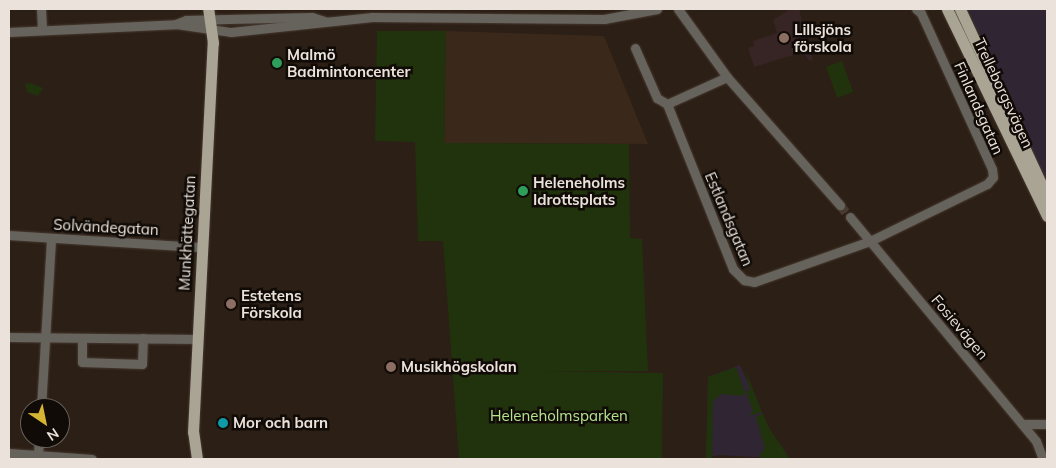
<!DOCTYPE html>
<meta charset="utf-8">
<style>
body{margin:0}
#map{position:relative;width:1056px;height:468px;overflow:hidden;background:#2c1f15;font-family:Mulish,sans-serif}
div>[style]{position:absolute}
.commercial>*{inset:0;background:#302533}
.built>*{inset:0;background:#3a281a}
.education>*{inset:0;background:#372424}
.green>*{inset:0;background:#20330d;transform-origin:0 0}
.minor-tunnel>*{height:9px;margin-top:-4.5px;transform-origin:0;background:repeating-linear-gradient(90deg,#493c33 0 9px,transparent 0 13.5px)}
.roads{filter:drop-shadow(0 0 1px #473a31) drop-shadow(0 0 1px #473a31)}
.minor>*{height:9px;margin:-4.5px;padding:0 4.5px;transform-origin:4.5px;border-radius:4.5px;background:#66635c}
.major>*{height:11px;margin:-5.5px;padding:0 5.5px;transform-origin:5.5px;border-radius:5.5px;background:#aaa494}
.dots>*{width:14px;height:14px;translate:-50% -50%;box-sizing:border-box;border:2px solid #100b07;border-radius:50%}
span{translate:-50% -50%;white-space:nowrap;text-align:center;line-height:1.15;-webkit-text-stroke:5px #100b07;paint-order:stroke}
.poi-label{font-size:15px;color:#ebe2db;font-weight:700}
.left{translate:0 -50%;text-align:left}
.street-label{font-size:15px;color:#ebe2db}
.park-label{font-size:15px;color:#b5e48e}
.frame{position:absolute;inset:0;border:10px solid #ebe2db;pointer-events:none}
.north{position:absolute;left:20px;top:398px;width:50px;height:50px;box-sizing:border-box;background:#100b07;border:1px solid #68615c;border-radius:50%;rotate:146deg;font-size:14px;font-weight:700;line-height:20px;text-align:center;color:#ebe2db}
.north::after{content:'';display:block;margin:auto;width:18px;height:22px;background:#d6b534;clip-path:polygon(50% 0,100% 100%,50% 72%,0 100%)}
</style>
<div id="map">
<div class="commercial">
<div style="clip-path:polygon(967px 9px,1047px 9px,1047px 183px,992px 62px)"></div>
<div style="clip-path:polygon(740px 365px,769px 428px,790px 459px,719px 455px,706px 458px,708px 377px)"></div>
</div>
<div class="built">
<div style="clip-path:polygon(446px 31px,604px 36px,648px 144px,444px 143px)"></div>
</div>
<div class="education">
<div style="clip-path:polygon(790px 9px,799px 9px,813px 60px,809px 61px,803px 52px,754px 67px,748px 48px,754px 46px,753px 41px,777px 33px,773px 20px)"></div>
</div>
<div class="green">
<div style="clip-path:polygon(377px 31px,446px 31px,444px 143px,629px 144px,630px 238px,642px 239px,648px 371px,539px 371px,663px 373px,662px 458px,459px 459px,443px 241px,418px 241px,415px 142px,375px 141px)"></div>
<div style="left:842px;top:61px;width:33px;height:17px;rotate:70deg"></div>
<div style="clip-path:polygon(30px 83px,43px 88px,38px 96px,27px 92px,25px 84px)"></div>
<div style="clip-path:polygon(736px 367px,744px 391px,750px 391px,745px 369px,762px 412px,749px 416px,753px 411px,746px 392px,742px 396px,721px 394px,713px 401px,712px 458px,706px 458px,708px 377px)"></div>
<div style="clip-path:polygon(763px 414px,769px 428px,790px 459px,763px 459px,759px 456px,765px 448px,756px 417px)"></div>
</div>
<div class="minor-tunnel">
<div style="left:840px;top:205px;width:16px;rotate:50deg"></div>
</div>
<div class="roads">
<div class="minor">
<div style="left:41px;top:9px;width:20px;rotate:87deg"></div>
<div style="left:678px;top:9px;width:84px;rotate:54.2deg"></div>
<div style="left:727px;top:77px;width:171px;rotate:48.6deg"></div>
<div style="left:176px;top:24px;width:56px;rotate:8.3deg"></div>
<div style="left:231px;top:32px;width:142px;rotate:-6.1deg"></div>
<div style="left:372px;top:17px;width:232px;rotate:0.5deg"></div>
<div style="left:604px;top:19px;width:54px;rotate:-10.7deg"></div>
<div style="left:9px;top:32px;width:167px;rotate:-2.7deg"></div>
<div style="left:176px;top:24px;width:11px;rotate:-22deg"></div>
<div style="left:186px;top:20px;width:126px;rotate:-1.4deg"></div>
<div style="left:312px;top:17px;width:13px;rotate:18deg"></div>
<div style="left:635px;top:48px;width:55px;rotate:66.3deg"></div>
<div style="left:657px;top:98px;width:12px;rotate:31deg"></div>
<div style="left:667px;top:104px;width:178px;rotate:68.2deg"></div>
<div style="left:733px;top:269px;width:16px;rotate:45deg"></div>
<div style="left:744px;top:280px;width:10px;rotate:11deg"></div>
<div style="left:754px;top:282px;width:123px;rotate:-19.5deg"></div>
<div style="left:870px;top:241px;width:130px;rotate:-26deg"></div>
<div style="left:987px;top:184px;width:9px;rotate:-49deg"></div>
<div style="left:993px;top:177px;width:8px;rotate:-97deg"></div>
<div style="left:992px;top:169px;width:171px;rotate:-114.5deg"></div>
<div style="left:921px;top:13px;width:6px;rotate:-141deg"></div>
<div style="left:667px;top:104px;width:66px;rotate:-24.2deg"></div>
<div style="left:850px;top:217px;width:291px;rotate:50.3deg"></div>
<div style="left:1036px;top:441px;width:19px;rotate:69deg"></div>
<div style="left:9px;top:235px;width:193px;rotate:3.6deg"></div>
<div style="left:9px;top:337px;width:188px;rotate:0.6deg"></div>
<div style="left:82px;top:338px;width:24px;rotate:90deg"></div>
<div style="left:82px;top:362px;width:60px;rotate:1.9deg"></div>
<div style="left:142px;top:364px;width:26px;rotate:-88deg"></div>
<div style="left:41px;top:408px;width:170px;rotate:-86.6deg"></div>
<div style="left:1022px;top:424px;width:25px"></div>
<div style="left:9px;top:453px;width:83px;rotate:4.1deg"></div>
<div style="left:38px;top:456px;width:18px;rotate:-87deg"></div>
</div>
<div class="major">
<div style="left:947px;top:9px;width:230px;rotate:64.2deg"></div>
<div style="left:960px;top:9px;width:206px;rotate:65.1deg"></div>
<div style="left:197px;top:459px;width:27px;rotate:-98deg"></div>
<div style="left:193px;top:432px;width:390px;rotate:-87.1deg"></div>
<div style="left:213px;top:43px;width:34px;rotate:-98deg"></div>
</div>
</div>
<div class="dots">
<div style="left:784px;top:38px;background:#8d6e63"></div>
<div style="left:277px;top:63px;background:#2e9e5b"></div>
<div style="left:523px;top:191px;background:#2e9e5b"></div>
<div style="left:231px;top:304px;background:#8d6e63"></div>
<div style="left:391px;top:367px;background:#8d6e63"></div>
<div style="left:223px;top:423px;background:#0f9aa8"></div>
</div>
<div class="poi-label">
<span class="left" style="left:794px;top:38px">Lillsjöns<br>förskola</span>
<span class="left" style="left:287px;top:63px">Malmö<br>Badmintoncenter</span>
<span class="left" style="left:533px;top:191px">Heleneholms<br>Idrottsplats</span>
<span class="left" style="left:241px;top:304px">Estetens<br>Förskola</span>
<span class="left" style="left:401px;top:367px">Musikhögskolan</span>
<span class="left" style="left:233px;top:423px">Mor och barn</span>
</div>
<div class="street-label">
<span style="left:1004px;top:93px;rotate:65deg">Trelleborgsvägen</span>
<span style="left:979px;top:108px;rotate:66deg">Finlandsgatan</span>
<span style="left:729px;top:219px;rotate:67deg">Estlandsgatan</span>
<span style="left:106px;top:227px;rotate:3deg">Solvändegatan</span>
<span style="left:187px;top:233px;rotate:-87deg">Munkhättegatan</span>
<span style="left:960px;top:327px;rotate:50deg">Fosievägen</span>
</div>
<div class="park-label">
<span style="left:559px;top:416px">Heleneholmsparken</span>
</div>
<div class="frame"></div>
<div class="north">N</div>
</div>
